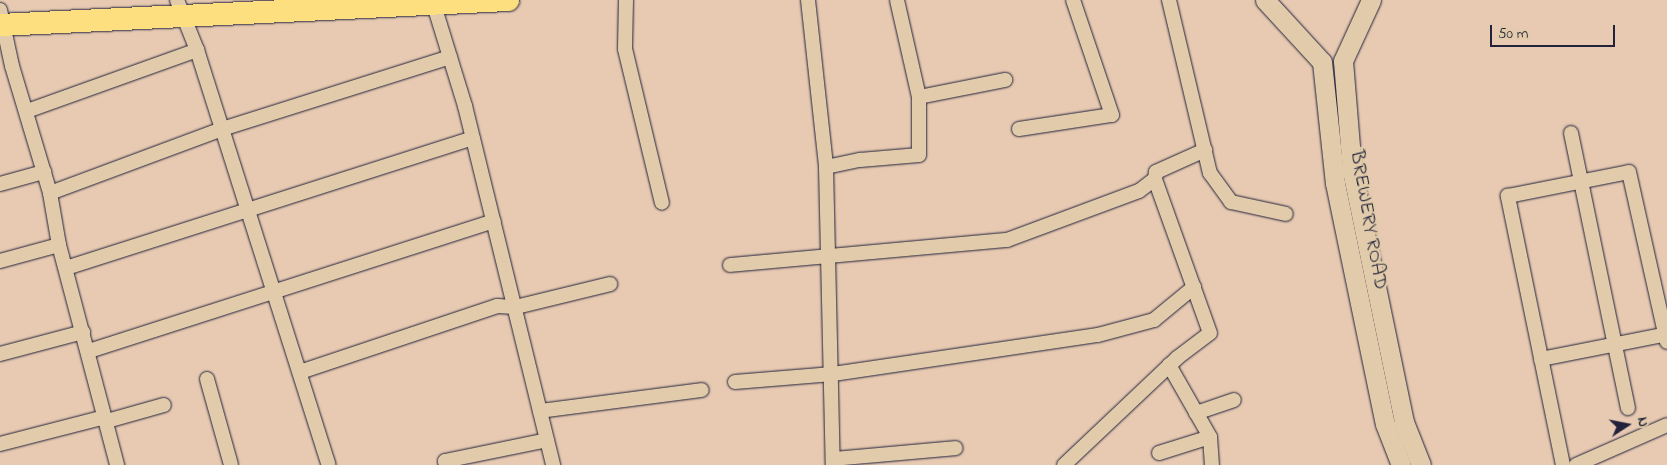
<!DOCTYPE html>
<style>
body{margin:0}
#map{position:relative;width:1667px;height:465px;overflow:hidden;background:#e8cab2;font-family:"Indie Flower",sans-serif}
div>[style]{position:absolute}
.roads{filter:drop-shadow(0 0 1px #22223b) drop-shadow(0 0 1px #22223b)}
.minor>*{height:14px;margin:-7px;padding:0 7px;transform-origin:7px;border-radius:7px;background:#e1cbaa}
.secondary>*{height:19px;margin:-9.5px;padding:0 9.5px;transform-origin:9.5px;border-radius:9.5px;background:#e1cbaa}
.trunk>*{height:22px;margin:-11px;padding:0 11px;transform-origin:11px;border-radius:11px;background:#fedf80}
span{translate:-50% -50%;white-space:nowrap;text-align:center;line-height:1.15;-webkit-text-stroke:5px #e1cbaa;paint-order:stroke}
.street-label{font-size:20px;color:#22223b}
.north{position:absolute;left:1602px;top:400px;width:50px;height:50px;-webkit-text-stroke:4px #e1cbaa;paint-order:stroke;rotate:79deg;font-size:14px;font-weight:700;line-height:20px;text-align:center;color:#22223b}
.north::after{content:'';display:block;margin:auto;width:18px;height:22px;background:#22223b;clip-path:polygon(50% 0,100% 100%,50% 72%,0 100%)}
.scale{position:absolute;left:1490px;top:25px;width:125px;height:22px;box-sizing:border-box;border:2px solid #22223b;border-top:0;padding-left:6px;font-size:15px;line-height:18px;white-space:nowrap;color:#22223b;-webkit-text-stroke:4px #e1cbaa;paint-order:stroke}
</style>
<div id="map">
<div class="roads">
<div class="minor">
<div style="left:177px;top:0;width:54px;rotate:68.2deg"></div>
<div style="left:197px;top:50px;width:435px;rotate:72.4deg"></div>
<div style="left:626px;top:0;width:49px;rotate:91.2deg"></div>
<div style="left:625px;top:49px;width:158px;rotate:76.5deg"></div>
<div style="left:808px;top:0;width:168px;rotate:83.8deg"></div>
<div style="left:826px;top:167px;width:298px;rotate:88.7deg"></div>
<div style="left:1169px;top:0;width:178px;rotate:76.7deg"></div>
<div style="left:1210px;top:173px;width:36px;rotate:54deg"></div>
<div style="left:1231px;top:202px;width:56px;rotate:12.3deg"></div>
<div style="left:433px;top:2px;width:109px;rotate:72.9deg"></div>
<div style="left:465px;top:106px;width:370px;rotate:76.2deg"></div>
<div style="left:0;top:10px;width:57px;rotate:77.9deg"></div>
<div style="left:12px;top:66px;width:133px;rotate:73.3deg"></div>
<div style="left:50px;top:193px;width:53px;rotate:80.2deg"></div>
<div style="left:59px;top:245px;width:228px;rotate:75.2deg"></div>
<div style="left:919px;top:97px;width:88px;rotate:-11.2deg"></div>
<div style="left:27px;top:111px;width:181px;rotate:-19.7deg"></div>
<div style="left:1019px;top:129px;width:94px;rotate:-8.6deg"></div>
<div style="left:1112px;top:115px;width:121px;rotate:-108.7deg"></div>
<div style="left:1571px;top:133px;width:281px;rotate:78.3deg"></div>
<div style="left:826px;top:167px;width:35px;rotate:-12deg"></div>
<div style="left:860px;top:160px;width:59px;rotate:-4.8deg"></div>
<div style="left:919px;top:155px;width:58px;rotate:-90deg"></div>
<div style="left:919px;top:97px;width:99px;rotate:-102.8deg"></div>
<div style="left:0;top:184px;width:46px;rotate:-15.3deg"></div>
<div style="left:50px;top:193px;width:184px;rotate:-20.4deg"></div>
<div style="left:222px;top:129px;width:239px;rotate:-17.5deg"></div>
<div style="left:0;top:261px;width:61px;rotate:-15.2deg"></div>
<div style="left:730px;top:265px;width:278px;rotate:-5.2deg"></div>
<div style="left:1007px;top:240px;width:141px;rotate:-20.4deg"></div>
<div style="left:1139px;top:191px;width:20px;rotate:-37deg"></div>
<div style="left:66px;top:268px;width:427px;rotate:-17.7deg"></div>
<div style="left:89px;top:351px;width:425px;rotate:-17.8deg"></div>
<div style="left:0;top:354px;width:86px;rotate:-14.8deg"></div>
<div style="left:1541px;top:359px;width:128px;rotate:-11.2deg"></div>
<div style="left:1169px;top:365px;width:83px;rotate:60.3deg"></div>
<div style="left:1210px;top:437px;width:28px;rotate:86deg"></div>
<div style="left:300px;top:372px;width:208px;rotate:-18.5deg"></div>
<div style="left:497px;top:306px;width:19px;rotate:3deg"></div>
<div style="left:516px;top:307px;width:97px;rotate:-13.7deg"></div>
<div style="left:207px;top:379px;width:89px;rotate:74.4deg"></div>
<div style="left:735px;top:382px;width:98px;rotate:-4.7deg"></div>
<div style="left:833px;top:374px;width:268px;rotate:-8.4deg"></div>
<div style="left:1098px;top:335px;width:58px;rotate:-15deg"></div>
<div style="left:1154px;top:320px;width:52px;rotate:-39.5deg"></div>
<div style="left:540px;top:411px;width:163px;rotate:-7.4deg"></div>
<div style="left:1196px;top:413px;width:40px;rotate:-18.9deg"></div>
<div style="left:107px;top:421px;width:59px;rotate:-15.7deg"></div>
<div style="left:0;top:444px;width:108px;rotate:-14.4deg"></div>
<div style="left:1159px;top:453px;width:53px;rotate:-17.4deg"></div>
<div style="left:833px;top:459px;width:123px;rotate:-5.1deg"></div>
<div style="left:446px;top:465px;width:4px;rotate:-104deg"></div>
<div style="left:445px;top:461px;width:104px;rotate:-11.6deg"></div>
<div style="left:1064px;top:465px;width:156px;rotate:-43.4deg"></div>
<div style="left:1177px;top:358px;width:41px;rotate:-37.1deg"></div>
<div style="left:1210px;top:333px;width:164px;rotate:-109.7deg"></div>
<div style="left:1155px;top:179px;width:7px;rotate:-82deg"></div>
<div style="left:1156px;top:172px;width:54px;rotate:-24.2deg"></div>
<div style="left:1563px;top:465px;width:275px;rotate:-101.6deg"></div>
<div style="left:1508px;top:196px;width:123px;rotate:-11.2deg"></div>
<div style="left:1629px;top:172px;width:174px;rotate:77.4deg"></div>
<div style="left:1576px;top:465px;width:99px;rotate:-23.7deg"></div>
</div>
<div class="secondary">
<div style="left:1265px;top:0;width:84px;rotate:47.4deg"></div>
<div style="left:1322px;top:62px;width:122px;rotate:83.9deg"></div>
<div style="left:1335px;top:183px;width:246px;rotate:78.3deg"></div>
<div style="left:1385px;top:424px;width:44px;rotate:68.7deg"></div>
<div style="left:1371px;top:0;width:67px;rotate:114.7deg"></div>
<div style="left:1343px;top:61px;width:110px;rotate:85.3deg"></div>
<div style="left:1352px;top:171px;width:256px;rotate:78.3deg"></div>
<div style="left:1404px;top:422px;width:46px;rotate:68.4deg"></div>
</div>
<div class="trunk">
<div style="left:0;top:25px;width:509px;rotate:-2.82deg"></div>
</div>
</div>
<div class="street-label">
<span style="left:1368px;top:220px;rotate:80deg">BREWERY ROAD</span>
</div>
<div class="north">N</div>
<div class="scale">50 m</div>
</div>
